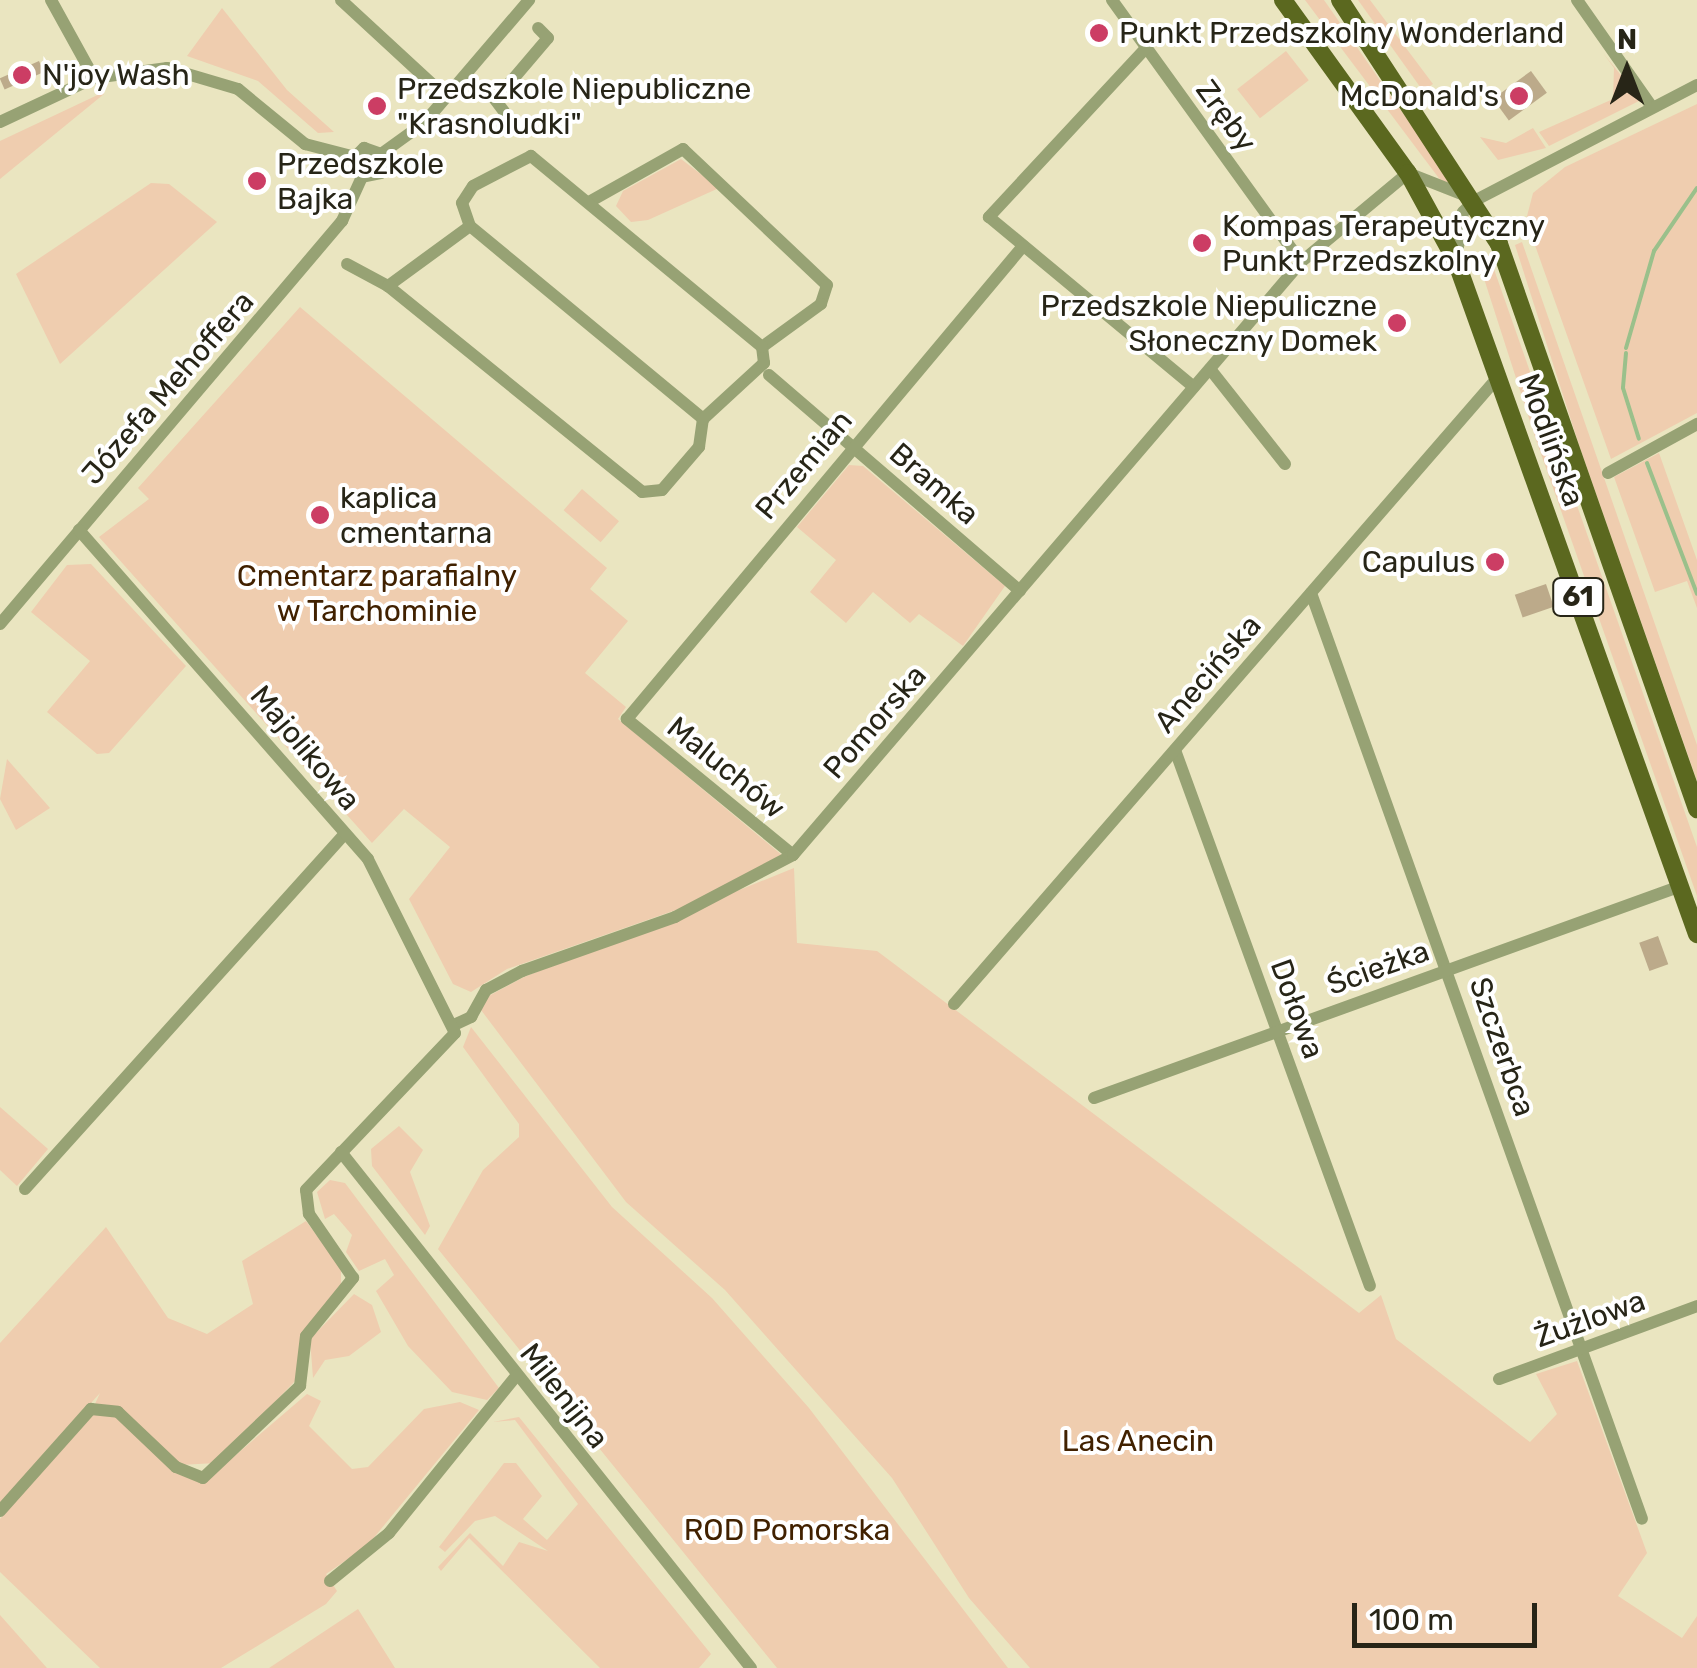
<!DOCTYPE html>
<meta charset="utf-8">
<style>
body{margin:0}
#map{position:relative;width:1697px;height:1668px;overflow:hidden;background:#eae5c0;font-family:Rubik,sans-serif}
div>[style]{position:absolute}
.green>*{inset:0;background:#efcdaf;transform-origin:0 0}
.stream>*{height:4px;margin:-2px;padding:0 2px;transform-origin:2px;border-radius:2px;background:#9ac08b}
.building>*{inset:0;background:#bcaa8a;transform-origin:0 0}
.minor>*{height:12px;margin:-6px;padding:0 6px;transform-origin:6px;border-radius:6px;background:#97a274}
.major>*{height:18px;margin:-9px;padding:0 9px;transform-origin:9px;border-radius:9px;background:#5b681f}
.dots>*{width:28px;height:28px;translate:-50% -50%;box-sizing:border-box;border:5px solid #fff;border-radius:50%}
span{translate:-50% -50%;white-space:nowrap;text-align:center;line-height:1.15;-webkit-text-stroke:8px #fff;paint-order:stroke}
.shield-label span{padding:2px 8px;background:#fff;border:2px solid;border-radius:8px;-webkit-text-stroke-width:0}
.shield-label{font-size:28px;color:#272517;font-weight:700}
.poi-label{font-size:30px;color:#272517}
.left{translate:0 -50%;text-align:left}
.right{translate:-100% -50%;text-align:right}
.street-label{font-size:30px;color:#272517}
.park-label{font-size:30px;color:#412100}
.north{position:absolute;left:1577px;top:20px;width:100px;height:100px;-webkit-text-stroke:8px #fff;paint-order:stroke;rotate:0deg;font-size:28px;font-weight:700;line-height:40px;text-align:center;color:#272517}
.north::after{content:'';display:block;margin:auto;width:35px;height:45px;background:#272517;clip-path:polygon(50% 0,100% 100%,50% 72%,0 100%)}
.scale{position:absolute;left:1352px;top:1603px;width:185px;height:45px;box-sizing:border-box;border:5px solid #272517;border-top:0;padding-left:12px;font-size:30px;line-height:35px;white-space:nowrap;color:#272517;-webkit-text-stroke:8px #fff;paint-order:stroke}
</style>
<div id="map">
<div class="green">
<div style="clip-path:polygon(1305px 0,1324px 0,1453px 185px,1441px 181px)"></div>
<div style="clip-path:polygon(1358px 0,1370px 0,1433px 84px,1423px 91px)"></div>
<div style="clip-path:polygon(222px 8px,287px 90px,334px 132px,318px 133px,258px 81px,187px 56px)"></div>
<div style="left:1286px;top:51px;width:37px;height:62px;rotate:52deg"></div>
<div style="clip-path:polygon(1603px 53px,1641px 100px,1549px 146px,1539px 132px,1613px 99px,1614px 68px)"></div>
<div style="clip-path:polygon(104px 92px,104px 94px,0 179px,0 141px)"></div>
<div style="clip-path:polygon(1697px 104px,1697px 413px,1611px 459px,1526px 220px,1533px 193px,1565px 167px)"></div>
<div style="clip-path:polygon(1533px 128px,1546px 148px,1498px 160px,1480px 137px,1506px 143px)"></div>
<div style="clip-path:polygon(681px 159px,719px 188px,648px 220px,631px 222px,616px 206px,623px 191px)"></div>
<div style="clip-path:polygon(151px 183px,169px 184px,217px 222px,60px 364px,16px 274px)"></div>
<div style="clip-path:polygon(1522px 242px,1697px 745px,1697px 781px,1579px 445px,1515px 245px)"></div>
<div style="clip-path:polygon(1489px 255px,1697px 847px,1697px 896px,1535px 437px,1478px 260px)"></div>
<div style="clip-path:polygon(300px 307px,607px 568px,590px 589px,628px 621px,585px 673px,626px 707px,618px 719px,783px 856px,693px 904px,507px 969px,471px 992px,453px 984px,409px 899px,450px 847px,404px 809px,372px 843px,99px 537px,149px 499px,138px 488px)"></div>
<div style="clip-path:polygon(1659px 453px,1697px 560px,1697px 608px,1687px 581px,1655px 592px,1614px 477px)"></div>
<div style="clip-path:polygon(849px 465px,863px 466px,1005px 586px,963px 646px,919px 614px,910px 623px,873px 592px,846px 623px,810px 592px,836px 560px,797px 527px)"></div>
<div style="left:582px;top:489px;width:49px;height:28px;rotate:41deg"></div>
<div style="clip-path:polygon(91px 564px,186px 666px,109px 753px,97px 754px,47px 712px,90px 661px,31px 612px,67px 565px)"></div>
<div style="clip-path:polygon(7px 759px,50px 808px,16px 830px,0 799px)"></div>
<div style="clip-path:polygon(794px 868px,797px 943px,877px 951px,1359px 1313px,1381px 1295px,1396px 1339px,1530px 1442px,1557px 1414px,1536px 1374px,1577px 1361px,1647px 1553px,1618px 1596px,1682px 1638px,1697px 1616px,1697px 1668px,1030px 1668px,969px 1598px,892px 1478px,725px 1290px,626px 1202px,481px 1010px,485px 998px,524px 977px)"></div>
<div style="clip-path:polygon(471px 1027px,612px 1207px,712px 1298px,809px 1408px,1008px 1668px,777px 1668px,438px 1249px,483px 1170px,519px 1137px,519px 1124px,463px 1047px)"></div>
<div style="clip-path:polygon(0 1107px,48px 1149px,17px 1186px,0 1170px)"></div>
<div style="clip-path:polygon(399px 1126px,423px 1150px,410px 1172px,430px 1226px,425px 1235px,372px 1166px,371px 1149px)"></div>
<div style="clip-path:polygon(330px 1180px,345px 1183px,499px 1388px,487px 1400px,452px 1392px,408px 1346px,376px 1291px,394px 1275px,385px 1259px,359px 1271px,346px 1252px,352px 1235px,334px 1214px,325px 1219px,317px 1192px)"></div>
<div style="clip-path:polygon(306px 1221px,341px 1268px,341px 1288px,303px 1331px,297px 1379px,216px 1463px,180px 1465px,118px 1407px,94px 1406px,100px 1393px,0 1505px,0 1343px,106px 1227px,168px 1318px,207px 1334px,253px 1304px,242px 1261px)"></div>
<div style="clip-path:polygon(354px 1294px,372px 1305px,381px 1332px,349px 1356px,325px 1360px,313px 1378px,310px 1339px)"></div>
<div style="clip-path:polygon(307px 1394px,321px 1401px,309px 1426px,352px 1469px,368px 1467px,424px 1409px,460px 1402px,479px 1410px,367px 1546px,326px 1574px,337px 1591px,326px 1604px,221px 1668px,100px 1668px,0 1572px,0 1519px,91px 1414px,109px 1411px,173px 1471px,203px 1483px)"></div>
<div style="clip-path:polygon(519px 1417px,711px 1654px,699px 1668px,600px 1668px,469px 1538px,441px 1571px,438px 1567px,470px 1533px,503px 1566px,519px 1542px,548px 1551px,495px 1516px,475px 1521px,445px 1552px,439px 1547px,504px 1463px,516px 1463px,542px 1496px,523px 1519px,547px 1540px,578px 1504px,515px 1420px,493px 1422px)"></div>
<div style="clip-path:polygon(358px 1609px,395px 1668px,269px 1668px,343px 1619px)"></div>
<div style="clip-path:polygon(0 1615px,47px 1668px,0 1668px)"></div>
</div>
<div class="stream">
<div style="left:1626px;top:348px;width:101px;rotate:-73.9deg"></div>
<div style="left:1654px;top:251px;width:76px;rotate:-55.7deg"></div>
<div style="left:1626px;top:353px;width:35px;rotate:95deg"></div>
<div style="left:1623px;top:388px;width:53px;rotate:72.6deg"></div>
<div style="left:1647px;top:463px;width:140px;rotate:69.1deg"></div>
</div>
<div class="building">
<div style="left:39px;top:61px;width:12px;height:43px;rotate:66deg"></div>
<div style="left:1531px;top:71px;width:27px;height:47px;rotate:54deg"></div>
<div style="left:1546px;top:584px;width:24px;height:33px;rotate:71deg"></div>
<div style="left:1658px;top:936px;width:30px;height:20px;rotate:70deg"></div>
</div>
<div class="minor">
<div style="left:51px;top:0;width:89px;rotate:61.1deg"></div>
<div style="left:341px;top:0;width:143px;rotate:42.7deg"></div>
<div style="left:1112px;top:0;width:323px;rotate:54.2deg"></div>
<div style="left:1577px;top:0;width:131px;rotate:55deg"></div>
<div style="left:1146px;top:48px;width:231px;rotate:132.9deg"></div>
<div style="left:989px;top:217px;width:266px;rotate:39.7deg"></div>
<div style="left:487px;top:89px;width:31px;rotate:53deg"></div>
<div style="left:496px;top:99px;width:80px;rotate:-49.6deg"></div>
<div style="left:548px;top:38px;width:14px;rotate:-135deg"></div>
<div style="left:0;top:122px;width:104px;rotate:-25.1deg"></div>
<div style="left:94px;top:78px;width:74px;rotate:-7.8deg"></div>
<div style="left:167px;top:68px;width:74px;rotate:16.5deg"></div>
<div style="left:238px;top:89px;width:87px;rotate:39.4deg"></div>
<div style="left:305px;top:144px;width:52px;rotate:14.6deg"></div>
<div style="left:381px;top:154px;width:53px;rotate:-35.8deg"></div>
<div style="left:424px;top:123px;width:162px;rotate:-49.5deg"></div>
<div style="left:355px;top:157px;width:13px;rotate:-45deg"></div>
<div style="left:364px;top:148px;width:18px;rotate:19deg"></div>
<div style="left:362px;top:177px;width:19px;rotate:-12deg"></div>
<div style="left:381px;top:173px;width:19px;rotate:-90deg"></div>
<div style="left:589px;top:202px;width:108px;rotate:-29.4deg"></div>
<div style="left:683px;top:149px;width:198px;rotate:43.4deg"></div>
<div style="left:827px;top:285px;width:20px;rotate:108deg"></div>
<div style="left:821px;top:304px;width:73px;rotate:143.9deg"></div>
<div style="left:470px;top:226px;width:303px;rotate:39.6deg"></div>
<div style="left:1456px;top:261px;width:49px;rotate:-81.9deg"></div>
<div style="left:1463px;top:212px;width:18px;rotate:-43deg"></div>
<div style="left:1476px;top:200px;width:249px;rotate:-27.5deg"></div>
<div style="left:347px;top:264px;width:47px;rotate:28.2deg"></div>
<div style="left:388px;top:286px;width:327px;rotate:39deg"></div>
<div style="left:642px;top:492px;width:20px;rotate:-6deg"></div>
<div style="left:662px;top:490px;width:57px;rotate:-49.3deg"></div>
<div style="left:699px;top:447px;width:28px;rotate:-82deg"></div>
<div style="left:703px;top:419px;width:83px;rotate:-42.6deg"></div>
<div style="left:764px;top:363px;width:16px;rotate:-97deg"></div>
<div style="left:762px;top:347px;width:300px;rotate:-140.4deg"></div>
<div style="left:531px;top:156px;width:65px;rotate:152.7deg"></div>
<div style="left:473px;top:186px;width:20px;rotate:123deg"></div>
<div style="left:462px;top:203px;width:24px;rotate:71deg"></div>
<div style="left:470px;top:226px;width:102px;rotate:143.8deg"></div>
<div style="left:1210px;top:369px;width:121px;rotate:51.7deg"></div>
<div style="left:769px;top:375px;width:331px;rotate:40.7deg"></div>
<div style="left:1608px;top:473px;width:102px;rotate:-28.8deg"></div>
<div style="left:1311px;top:593px;width:983px;rotate:70.33deg"></div>
<div style="left:0;top:624px;width:529px;rotate:-49.68deg"></div>
<div style="left:342px;top:221px;width:48px;rotate:-65.6deg"></div>
<div style="left:1175px;top:750px;width:570px;rotate:70.01deg"></div>
<div style="left:793px;top:855px;width:215px;rotate:-140.7deg"></div>
<div style="left:627px;top:719px;width:617px;rotate:-50.06deg"></div>
<div style="left:954px;top:1004px;width:832px;rotate:-49.05deg"></div>
<div style="left:456px;top:1024px;width:17px;rotate:-25deg"></div>
<div style="left:471px;top:1017px;width:31px;rotate:-61deg"></div>
<div style="left:486px;top:990px;width:41px;rotate:-27.8deg"></div>
<div style="left:522px;top:971px;width:162px;rotate:-19.4deg"></div>
<div style="left:675px;top:917px;width:133px;rotate:-27.7deg"></div>
<div style="left:793px;top:855px;width:781px;rotate:-49.41deg"></div>
<div style="left:1301px;top:262px;width:139px;rotate:-39.8deg"></div>
<div style="left:1408px;top:173px;width:71px;rotate:21.5deg"></div>
<div style="left:1094px;top:1098px;width:624px;rotate:-19.86deg"></div>
<div style="left:341px;top:1152px;width:659px;rotate:51.53deg"></div>
<div style="left:25px;top:1189px;width:478px;rotate:-48deg"></div>
<div style="left:1499px;top:1379px;width:211px;rotate:-20.2deg"></div>
<div style="left:0;top:1511px;width:137px;rotate:-48.3deg"></div>
<div style="left:91px;top:1409px;width:27px;rotate:6deg"></div>
<div style="left:118px;top:1412px;width:80px;rotate:43.5deg"></div>
<div style="left:176px;top:1467px;width:29px;rotate:22deg"></div>
<div style="left:203px;top:1478px;width:134px;rotate:-43.5deg"></div>
<div style="left:300px;top:1386px;width:50px;rotate:-83.2deg"></div>
<div style="left:306px;top:1336px;width:75px;rotate:-51deg"></div>
<div style="left:353px;top:1278px;width:78px;rotate:-124.5deg"></div>
<div style="left:309px;top:1214px;width:24px;rotate:-97deg"></div>
<div style="left:306px;top:1190px;width:216px;rotate:-46.5deg"></div>
<div style="left:455px;top:1033px;width:195px;rotate:-116.6deg"></div>
<div style="left:368px;top:859px;width:438px;rotate:-131.3deg"></div>
<div style="left:330px;top:1581px;width:76px;rotate:-39.1deg"></div>
<div style="left:389px;top:1533px;width:203px;rotate:-51deg"></div>
</div>
<div class="major">
<div style="left:1283px;top:0;width:213px;rotate:54.2deg"></div>
<div style="left:1408px;top:173px;width:100px;rotate:61.4deg"></div>
<div style="left:1456px;top:261px;width:715px;rotate:70.3deg"></div>
<div style="left:1340px;top:0;width:291px;rotate:56.9deg"></div>
<div style="left:1499px;top:244px;width:599px;rotate:70.69deg"></div>
</div>
<div class="dots">
<div style="left:1099px;top:33px;background:#cc3d64"></div>
<div style="left:22px;top:75px;background:#cc3d64"></div>
<div style="left:1519px;top:96px;background:#cc3d64"></div>
<div style="left:377px;top:106px;background:#cc3d64"></div>
<div style="left:257px;top:181px;background:#cc3d64"></div>
<div style="left:1202px;top:243px;background:#cc3d64"></div>
<div style="left:1397px;top:323px;background:#cc3d64"></div>
<div style="left:320px;top:515px;background:#cc3d64"></div>
<div style="left:1495px;top:562px;background:#cc3d64"></div>
</div>
<div class="shield-label">
<span style="left:1578px;top:597px">61</span>
</div>
<div class="poi-label">
<span class="left" style="left:1119px;top:33px">Punkt Przedszkolny Wonderland</span>
<span class="left" style="left:42px;top:75px">N'joy Wash</span>
<span class="left" style="left:397px;top:106px">Przedszkole Niepubliczne<br>"Krasnoludki"</span>
<span class="right" style="left:1499px;top:96px">McDonald's</span>
<span class="left" style="left:277px;top:181px">Przedszkole<br>Bajka</span>
<span class="left" style="left:1222px;top:243px">Kompas Terapeutyczny<br>Punkt Przedszkolny</span>
<span class="right" style="left:1377px;top:323px">Przedszkole Niepuliczne<br>Słoneczny Domek</span>
<span class="left" style="left:340px;top:515px">kaplica<br>cmentarna</span>
<span class="right" style="left:1475px;top:562px">Capulus</span>
</div>
<div class="street-label">
<span style="left:1226px;top:116px;rotate:54deg">Zręby</span>
<span style="left:168px;top:388px;rotate:-49deg">Józefa Mehoffera</span>
<span style="left:1551px;top:440px;rotate:70deg">Modlińska</span>
<span style="left:804px;top:465px;rotate:-50deg">Przemian</span>
<span style="left:934px;top:484px;rotate:41deg">Bramka</span>
<span style="left:1208px;top:674px;rotate:-49deg">Anecińska</span>
<span style="left:875px;top:722px;rotate:-49deg">Pomorska</span>
<span style="left:305px;top:748px;rotate:50deg">Majolikowa</span>
<span style="left:726px;top:768px;rotate:39deg">Maluchów</span>
<span style="left:1378px;top:968px;rotate:-20deg">Ścieżka</span>
<span style="left:1297px;top:1009px;rotate:70deg">Dołowa</span>
<span style="left:1502px;top:1047px;rotate:71deg">Szczerbca</span>
<span style="left:1590px;top:1319px;rotate:-20deg">Żużlowa</span>
<span style="left:564px;top:1396px;rotate:52deg">Milenijna</span>
</div>
<div class="park-label">
<span style="left:377px;top:593px">Cmentarz parafialny<br>w Tarchominie</span>
<span style="left:1138px;top:1441px">Las Anecin</span>
<span style="left:787px;top:1530px">ROD Pomorska</span>
</div>
<div class="north">N</div>
<div class="scale">100 m</div>
</div>
